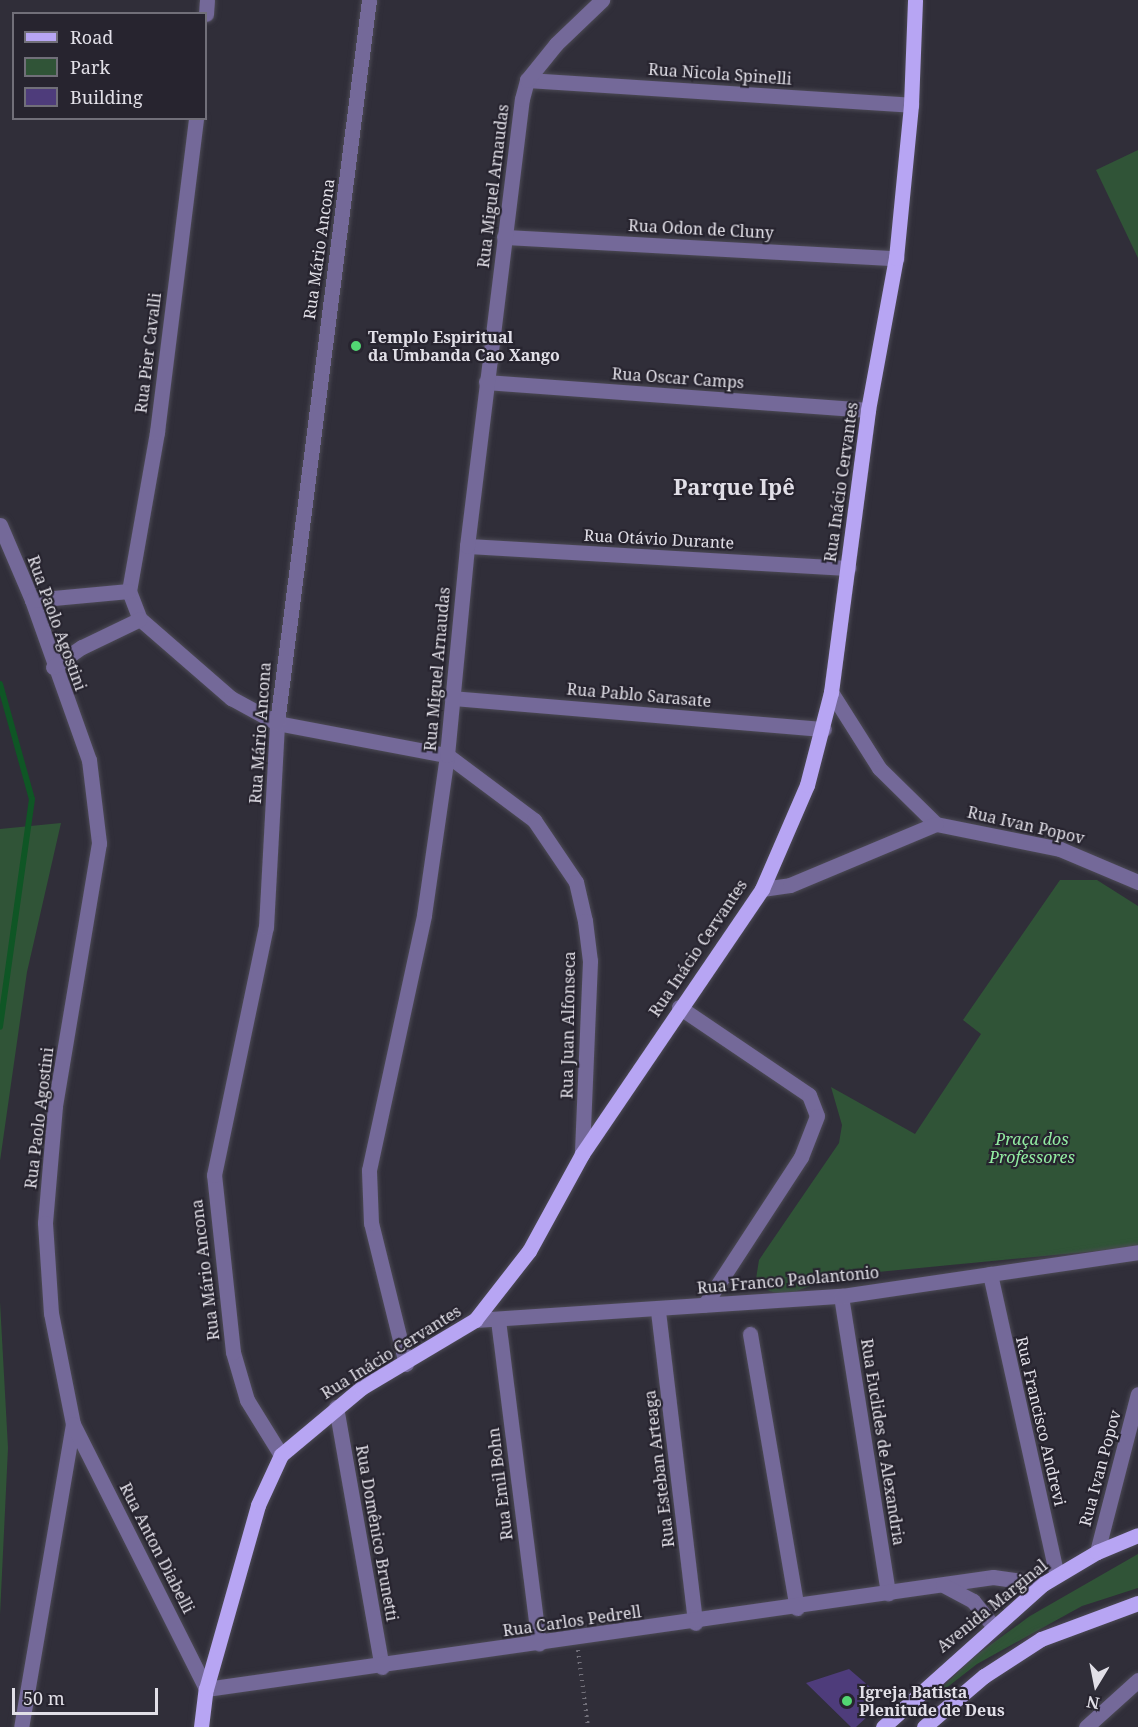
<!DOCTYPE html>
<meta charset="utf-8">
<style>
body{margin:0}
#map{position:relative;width:1138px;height:1727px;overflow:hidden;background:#302e39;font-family:"Noto Serif",serif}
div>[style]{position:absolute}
.green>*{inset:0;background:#305437}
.stream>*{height:6px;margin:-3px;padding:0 3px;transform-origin:3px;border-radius:3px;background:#0f5625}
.building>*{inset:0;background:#4e3c7b}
.path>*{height:4px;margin-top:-2px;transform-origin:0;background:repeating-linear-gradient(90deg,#73717b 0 1.5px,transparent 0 6px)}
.roads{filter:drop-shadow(0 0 2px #4c4a55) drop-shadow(0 0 2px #4c4a55)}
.minor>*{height:15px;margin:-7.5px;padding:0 7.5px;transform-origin:7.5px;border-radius:7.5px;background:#746999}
.major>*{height:15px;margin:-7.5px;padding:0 7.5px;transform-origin:7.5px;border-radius:7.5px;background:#b7a5f3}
.dots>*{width:16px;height:16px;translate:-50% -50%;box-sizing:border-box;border:3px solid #27242f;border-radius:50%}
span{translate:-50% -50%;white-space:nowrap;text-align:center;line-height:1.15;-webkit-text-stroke:4.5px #27242f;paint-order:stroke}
.street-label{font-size:16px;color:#e1dfe7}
.poi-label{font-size:16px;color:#e1dfe7;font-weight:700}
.left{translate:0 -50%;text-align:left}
.park-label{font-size:16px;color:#92eca2;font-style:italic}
.district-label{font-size:22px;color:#e1dfe7;font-weight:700}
.legend{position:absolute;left:12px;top:12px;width:195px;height:108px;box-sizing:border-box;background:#27242f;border:2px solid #716f79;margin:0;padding:8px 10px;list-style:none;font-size:18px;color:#e1dfe7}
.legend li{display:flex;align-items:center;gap:12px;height:30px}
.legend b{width:30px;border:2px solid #716f79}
.north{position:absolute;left:1066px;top:1655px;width:60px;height:60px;-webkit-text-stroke:4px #27242f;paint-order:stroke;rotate:190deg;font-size:16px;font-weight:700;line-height:24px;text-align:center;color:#e1dfe7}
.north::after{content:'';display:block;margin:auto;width:21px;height:27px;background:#e1dfe7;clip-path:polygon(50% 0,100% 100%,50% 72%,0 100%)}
.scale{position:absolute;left:12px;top:1688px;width:146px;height:27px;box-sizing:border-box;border:3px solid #e1dfe7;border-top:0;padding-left:8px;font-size:18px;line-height:21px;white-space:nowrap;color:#e1dfe7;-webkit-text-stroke:4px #27242f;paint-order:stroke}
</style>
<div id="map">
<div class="green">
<div style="clip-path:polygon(1138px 150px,1138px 258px,1096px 170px)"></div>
<div style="clip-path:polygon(61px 823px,27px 972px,0 1161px,0 829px)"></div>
<div style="clip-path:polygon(1060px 880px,1097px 880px,1138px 906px,1138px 1247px,836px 1276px,784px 1296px,767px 1290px,756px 1279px,759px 1260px,839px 1143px,842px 1125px,831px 1087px,915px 1134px,981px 1034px,963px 1020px)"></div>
<div style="clip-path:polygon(0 1302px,8px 1448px,0 1615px)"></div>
<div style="clip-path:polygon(1138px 1554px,1138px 1588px,1082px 1606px,977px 1664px,927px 1703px,971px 1659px,1030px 1616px)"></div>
</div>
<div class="stream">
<div style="left:0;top:684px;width:119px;rotate:74.5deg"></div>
<div style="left:32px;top:799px;width:230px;rotate:98deg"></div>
</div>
<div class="building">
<div style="clip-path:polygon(849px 1669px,877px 1693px,861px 1710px,868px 1716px,856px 1727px,851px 1727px,806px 1683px)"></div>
</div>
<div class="path">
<div style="left:578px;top:1650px;width:78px;rotate:82.6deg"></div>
</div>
<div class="roads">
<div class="minor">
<div style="left:206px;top:14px;width:14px;rotate:-86deg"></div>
<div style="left:527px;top:80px;width:385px;rotate:3.7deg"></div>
<div style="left:504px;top:237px;width:393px;rotate:3.1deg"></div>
<div style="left:486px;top:382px;width:383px;rotate:4.2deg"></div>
<div style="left:0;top:525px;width:82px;rotate:66.9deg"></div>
<div style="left:32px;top:600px;width:170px;rotate:70.4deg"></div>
<div style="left:89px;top:760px;width:84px;rotate:83.1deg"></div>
<div style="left:99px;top:843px;width:267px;rotate:99.5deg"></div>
<div style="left:55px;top:1106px;width:117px;rotate:94.9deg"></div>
<div style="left:45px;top:1223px;width:90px;rotate:86.2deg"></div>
<div style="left:51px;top:1313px;width:113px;rotate:78.8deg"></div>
<div style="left:73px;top:1424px;width:307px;rotate:99.7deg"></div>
<div style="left:467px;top:546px;width:382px;rotate:3.3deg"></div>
<div style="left:129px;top:591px;width:30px;rotate:69deg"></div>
<div style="left:140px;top:619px;width:121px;rotate:41deg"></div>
<div style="left:231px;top:698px;width:52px;rotate:28.5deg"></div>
<div style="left:277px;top:723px;width:173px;rotate:10.7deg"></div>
<div style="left:447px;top:755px;width:109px;rotate:36.8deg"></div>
<div style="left:534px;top:820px;width:75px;rotate:55.9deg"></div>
<div style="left:576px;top:882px;width:40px;rotate:77deg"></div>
<div style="left:585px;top:921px;width:40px;rotate:82.9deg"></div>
<div style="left:590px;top:961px;width:193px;rotate:92.4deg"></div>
<div style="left:129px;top:591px;width:161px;rotate:-80deg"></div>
<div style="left:157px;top:432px;width:316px;rotate:-82.9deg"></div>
<div style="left:32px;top:600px;width:97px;rotate:-5.3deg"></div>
<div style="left:53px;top:667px;width:35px;rotate:-35deg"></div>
<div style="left:82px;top:647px;width:64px;rotate:-25.8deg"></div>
<div style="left:831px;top:692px;width:90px;rotate:57.7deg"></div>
<div style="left:879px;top:768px;width:80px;rotate:44.5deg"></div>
<div style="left:936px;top:824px;width:126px;rotate:11.4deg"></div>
<div style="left:1060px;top:849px;width:85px;rotate:22.9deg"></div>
<div style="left:452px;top:698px;width:373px;rotate:4.8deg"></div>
<div style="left:762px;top:889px;width:28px;rotate:-8deg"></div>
<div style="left:790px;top:885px;width:158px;rotate:-22.7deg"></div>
<div style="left:679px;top:1007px;width:157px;rotate:34.1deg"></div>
<div style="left:809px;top:1095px;width:22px;rotate:69deg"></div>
<div style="left:817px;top:1116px;width:44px;rotate:111.3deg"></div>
<div style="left:801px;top:1157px;width:176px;rotate:123.1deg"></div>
<div style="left:990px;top:1274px;width:308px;rotate:77.5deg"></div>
<div style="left:841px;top:1296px;width:301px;rotate:81deg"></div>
<div style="left:658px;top:1311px;width:314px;rotate:83.2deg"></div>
<div style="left:475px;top:1320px;width:367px;rotate:-3.8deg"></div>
<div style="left:841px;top:1296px;width:300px;rotate:-8.4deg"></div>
<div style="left:498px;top:1320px;width:326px;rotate:82.8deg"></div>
<div style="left:750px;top:1334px;width:278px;rotate:80.3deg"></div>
<div style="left:406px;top:1364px;width:145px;rotate:-103.9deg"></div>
<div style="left:371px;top:1223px;width:53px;rotate:-92.2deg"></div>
<div style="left:369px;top:1170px;width:261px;rotate:-77.8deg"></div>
<div style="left:424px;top:915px;width:162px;rotate:-81.8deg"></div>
<div style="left:447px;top:755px;width:210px;rotate:-84.5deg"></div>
<div style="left:467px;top:546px;width:450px;rotate:-83deg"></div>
<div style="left:522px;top:99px;width:20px;rotate:-75deg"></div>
<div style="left:527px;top:80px;width:46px;rotate:-51.1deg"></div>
<div style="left:556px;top:44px;width:64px;rotate:-43.7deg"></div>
<div style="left:336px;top:1407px;width:264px;rotate:80deg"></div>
<div style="left:73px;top:1424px;width:297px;rotate:63.3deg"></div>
<div style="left:206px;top:1689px;width:795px;rotate:-8.1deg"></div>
<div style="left:993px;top:1577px;width:50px;rotate:8deg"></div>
<div style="left:281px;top:1455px;width:65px;rotate:-121.7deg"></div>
<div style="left:247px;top:1400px;width:50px;rotate:-106.3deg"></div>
<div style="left:233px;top:1352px;width:178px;rotate:-96.1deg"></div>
<div style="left:214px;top:1175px;width:253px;rotate:-78.2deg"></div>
<div style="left:266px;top:927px;width:204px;rotate:-86.9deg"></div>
<div style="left:277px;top:723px;width:729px;rotate:-82.75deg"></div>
<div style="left:1097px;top:1552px;width:163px;rotate:-75.5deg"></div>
<div style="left:943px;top:1585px;width:34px;rotate:28deg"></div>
<div style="left:973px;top:1601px;width:32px;rotate:51deg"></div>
<div style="left:1086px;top:1727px;width:70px;rotate:-42.1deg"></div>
</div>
<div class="major">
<div style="left:201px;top:1727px;width:38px;rotate:-83deg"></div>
<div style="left:206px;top:1689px;width:191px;rotate:-74.2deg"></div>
<div style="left:258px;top:1505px;width:55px;rotate:-65.3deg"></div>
<div style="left:281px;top:1455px;width:104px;rotate:-39.9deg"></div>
<div style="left:361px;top:1388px;width:133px;rotate:-30.8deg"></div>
<div style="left:475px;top:1320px;width:88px;rotate:-52deg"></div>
<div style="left:529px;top:1251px;width:111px;rotate:-61.3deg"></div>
<div style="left:582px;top:1154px;width:320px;rotate:-55.8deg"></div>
<div style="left:762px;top:889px;width:113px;rotate:-66.6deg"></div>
<div style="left:807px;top:785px;width:96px;rotate:-75.5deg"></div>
<div style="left:831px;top:692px;width:284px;rotate:-82.5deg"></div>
<div style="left:868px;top:410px;width:155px;rotate:-79.6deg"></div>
<div style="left:896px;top:258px;width:154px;rotate:-84.4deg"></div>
<div style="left:911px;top:105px;width:105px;rotate:-87.8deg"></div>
<div style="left:883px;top:1727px;width:215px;rotate:-41.8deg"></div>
<div style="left:1043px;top:1584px;width:63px;rotate:-30.7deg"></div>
<div style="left:1097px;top:1552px;width:44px;rotate:-22.5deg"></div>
<div style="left:924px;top:1727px;width:79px;rotate:-40.4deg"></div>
<div style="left:984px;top:1676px;width:68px;rotate:-33deg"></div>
<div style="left:1041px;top:1639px;width:103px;rotate:-20.4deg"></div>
</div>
</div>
<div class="dots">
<div style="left:356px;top:346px;background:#52d673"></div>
<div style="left:847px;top:1701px;background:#52d673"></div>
</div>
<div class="street-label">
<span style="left:720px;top:74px;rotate:4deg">Rua Nicola Spinelli</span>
<span style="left:493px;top:186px;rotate:-83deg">Rua Miguel Arnaudas</span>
<span style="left:701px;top:229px;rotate:3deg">Rua Odon de Cluny</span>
<span style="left:319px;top:249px;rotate:-82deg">Rua Mário Ancona</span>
<span style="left:148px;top:353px;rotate:-83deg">Rua Pier Cavalli</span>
<span style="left:678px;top:378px;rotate:4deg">Rua Oscar Camps</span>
<span style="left:841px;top:482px;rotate:-82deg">Rua Inácio Cervantes</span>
<span style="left:659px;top:539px;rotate:3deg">Rua Otávio Durante</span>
<span style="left:57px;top:623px;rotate:70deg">Rua Paolo Agostini</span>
<span style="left:437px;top:669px;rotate:-85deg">Rua Miguel Arnaudas</span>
<span style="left:639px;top:695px;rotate:5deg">Rua Pablo Sarasate</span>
<span style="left:260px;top:733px;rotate:-86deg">Rua Mário Ancona</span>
<span style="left:1026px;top:825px;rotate:13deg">Rua Ivan Popov</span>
<span style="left:698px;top:948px;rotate:-56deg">Rua Inácio Cervantes</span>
<span style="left:568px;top:1025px;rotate:-89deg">Rua Juan Alfonseca</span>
<span style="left:39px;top:1118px;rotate:-83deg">Rua Paolo Agostini</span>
<span style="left:205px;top:1270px;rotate:-97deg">Rua Mário Ancona</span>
<span style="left:788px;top:1280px;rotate:-5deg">Rua Franco Paolantonio</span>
<span style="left:391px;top:1352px;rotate:-32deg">Rua Inácio Cervantes</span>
<span style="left:1041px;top:1421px;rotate:77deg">Rua Francisco Andrevi</span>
<span style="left:883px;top:1442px;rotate:81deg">Rua Euclides de Alexandria</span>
<span style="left:1100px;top:1468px;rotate:-75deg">Rua Ivan Popov</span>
<span style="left:659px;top:1469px;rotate:-97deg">Rua Esteban Arteaga</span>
<span style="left:500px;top:1484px;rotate:-97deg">Rua Emil Bohn</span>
<span style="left:377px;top:1533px;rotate:80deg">Rua Domênico Brunetti</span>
<span style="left:157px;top:1548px;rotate:63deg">Rua Anton Diabelli</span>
<span style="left:992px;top:1606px;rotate:-39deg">Avenida Marginal</span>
<span style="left:572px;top:1621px;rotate:-8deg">Rua Carlos Pedrell</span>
</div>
<div class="poi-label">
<span class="left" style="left:368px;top:346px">Templo Espiritual<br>da Umbanda Cao Xango</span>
<span class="left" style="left:859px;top:1701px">Igreja Batista<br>Plenitude de Deus</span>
</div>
<div class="park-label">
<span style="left:1032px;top:1148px">Praça dos<br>Professores</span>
</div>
<div class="district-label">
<span style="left:734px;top:487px">Parque Ipê</span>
</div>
<ul class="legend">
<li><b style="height:8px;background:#b7a5f3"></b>Road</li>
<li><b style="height:16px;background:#305437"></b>Park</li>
<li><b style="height:16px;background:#4e3c7b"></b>Building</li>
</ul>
<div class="north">N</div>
<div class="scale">50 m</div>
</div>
